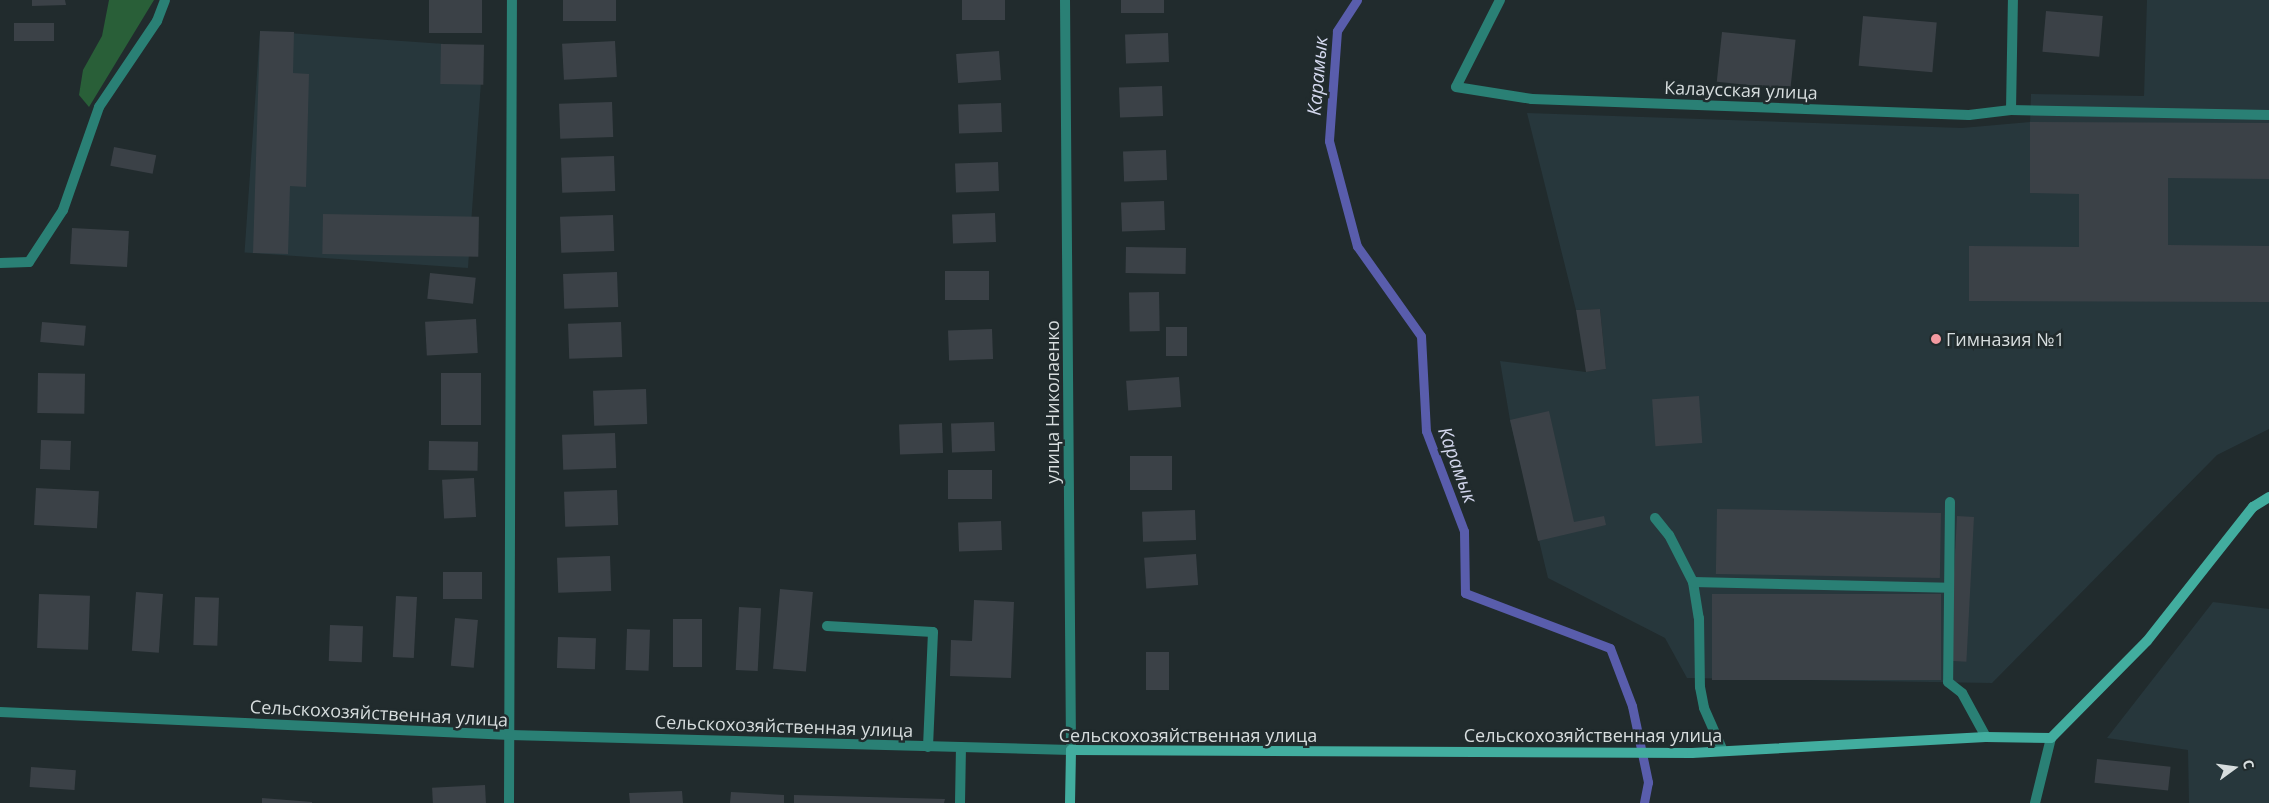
<!DOCTYPE html>
<meta charset="utf-8">
<style>
body{margin:0}
#map{position:relative;width:2269px;height:803px;overflow:hidden;background:#212b2d;font-family:"Open Sans",sans-serif}
div>[style]{position:absolute}
.built>*{inset:0;background:#27373c;transform-origin:0 0}
.green>*{inset:0;background:#295f38}
.stream>*{height:9px;margin:-4.5px;padding:0 4.5px;transform-origin:4.5px;border-radius:4.5px;background:#595dac}
.building>*{inset:0;background:#3b4147;transform-origin:0 0}
.service>*{height:10px;margin:-5px;padding:0 5px;transform-origin:5px;border-radius:5px;background:#2a8075}
.minor>*{height:10px;margin:-5px;padding:0 5px;transform-origin:5px;border-radius:5px;background:#2a8075}
.tertiary>*{height:10px;margin:-5px;padding:0 5px;transform-origin:5px;border-radius:5px;background:#2a8075}
.secondary>*{height:10px;margin:-5px;padding:0 5px;transform-origin:5px;border-radius:5px;background:#42ad9f}
.dots>*{width:14px;height:14px;translate:-50% -50%;box-sizing:border-box;border:2px solid #212b2d;border-radius:50%}
span{translate:-50% -50%;white-space:nowrap;text-align:center;line-height:1.15;-webkit-text-stroke:5px #212b2d;paint-order:stroke}
.street-label{font-size:18px;color:#d7ddde}
.poi-label{font-size:18px;color:#d7ddde}
.left{translate:0 -50%;text-align:left}
.water-label{font-size:19px;color:#d3d7ed;font-style:italic}
.north{position:absolute;left:2209px;top:743px;width:50px;height:50px;-webkit-text-stroke:4px #212b2d;paint-order:stroke;rotate:76deg;font-size:14px;font-weight:700;line-height:20px;text-align:center;color:#d7ddde}
.north::after{content:'';display:block;margin:auto;width:18px;height:22px;background:#d7ddde;clip-path:polygon(50% 0,100% 100%,50% 72%,0 100%)}
</style>
<div id="map">
<div class="built">
<div style="clip-path:polygon(2147px 0,2269px 0,2269px 429px,2217px 455px,1992px 683px,1687px 678px,1665px 638px,1548px 578px,1510px 420px,1500px 361px,1586px 372px,1606px 369px,1600px 309px,1576px 310px,1527px 113px,1962px 128px,2030px 122px,2031px 94px,2144px 96px)"></div>
<div style="left:260px;top:31px;width:224px;height:222px;rotate:4deg"></div>
<div style="clip-path:polygon(2213px 602px,2269px 609px,2269px 803px,2189px 803px,2188px 750px,2107px 738px)"></div>
</div>
<div class="green">
<div style="clip-path:polygon(109px 0,154px 0,89px 107px,79px 95px,83px 70px,102px 36px)"></div>
</div>
<div class="stream">
<div style="left:1357px;top:0;width:37px;rotate:123deg"></div>
<div style="left:1337px;top:31px;width:110px;rotate:94.2deg"></div>
<div style="left:1329px;top:141px;width:109px;rotate:75.1deg"></div>
<div style="left:1357px;top:246px;width:110px;rotate:54.6deg"></div>
<div style="left:1421px;top:336px;width:95px;rotate:87deg"></div>
<div style="left:1426px;top:431px;width:107px;rotate:69.2deg"></div>
<div style="left:1464px;top:531px;width:62px;rotate:89.1deg"></div>
<div style="left:1465px;top:593px;width:155px;rotate:20.8deg"></div>
<div style="left:1610px;top:648px;width:62px;rotate:69.2deg"></div>
<div style="left:1632px;top:706px;width:78px;rotate:78.1deg"></div>
<div style="left:1648px;top:782px;width:21px;rotate:101deg"></div>
</div>
<div class="building">
<div style="clip-path:polygon(32px 0,65px 0,66px 5px,32px 6px)"></div>
<div style="left:429px;top:0;width:53px;height:33px"></div>
<div style="left:563px;top:0;width:53px;height:21px"></div>
<div style="left:962px;top:0;width:43px;height:20px"></div>
<div style="left:1121px;top:0;width:43px;height:13px"></div>
<div style="left:2046px;top:11px;width:57px;height:41px;rotate:5deg"></div>
<div style="left:1863px;top:16px;width:74px;height:50px;rotate:5deg"></div>
<div style="left:14px;top:23px;width:40px;height:18px"></div>
<div style="clip-path:polygon(260px 31px,294px 32px,293px 73px,309px 74px,306px 187px,290px 186px,288px 254px,253px 253px)"></div>
<div style="left:1722px;top:32px;width:74px;height:50px;rotate:6deg"></div>
<div style="left:1168px;top:33px;width:29px;height:43px;rotate:88deg"></div>
<div style="left:615px;top:41px;width:36px;height:53px;rotate:87deg"></div>
<div style="left:441px;top:44px;width:43px;height:40px;rotate:1deg"></div>
<div style="left:999px;top:51px;width:29px;height:43px;rotate:86deg"></div>
<div style="left:1162px;top:86px;width:30px;height:43px;rotate:88deg"></div>
<div style="left:612px;top:102px;width:35px;height:53px;rotate:88deg"></div>
<div style="left:1001px;top:103px;width:29px;height:43px;rotate:88deg"></div>
<div style="clip-path:polygon(2030px 122px,2269px 123px,2269px 179px,2168px 178px,2168px 245px,2269px 246px,2269px 302px,1969px 301px,1969px 246px,2079px 247px,2079px 194px,2030px 193px)"></div>
<div style="left:114px;top:147px;width:43px;height:19px;rotate:11deg"></div>
<div style="left:1166px;top:150px;width:30px;height:43px;rotate:88deg"></div>
<div style="left:614px;top:156px;width:35px;height:53px;rotate:88deg"></div>
<div style="left:998px;top:162px;width:29px;height:43px;rotate:88deg"></div>
<div style="left:1164px;top:201px;width:29px;height:43px;rotate:88deg"></div>
<div style="left:995px;top:213px;width:29px;height:43px;rotate:88deg"></div>
<div style="left:323px;top:214px;width:156px;height:40px;rotate:1deg"></div>
<div style="left:613px;top:215px;width:36px;height:53px;rotate:88deg"></div>
<div style="left:72px;top:228px;width:57px;height:36px;rotate:3deg"></div>
<div style="left:1126px;top:247px;width:60px;height:26px;rotate:1deg"></div>
<div style="left:989px;top:271px;width:29px;height:44px;rotate:90deg"></div>
<div style="left:617px;top:272px;width:35px;height:54px;rotate:88deg"></div>
<div style="left:430px;top:273px;width:46px;height:26px;rotate:6deg"></div>
<div style="left:1159px;top:292px;width:39px;height:30px;rotate:89deg"></div>
<div style="clip-path:polygon(1600px 309px,1606px 369px,1586px 372px,1576px 310px)"></div>
<div style="left:476px;top:319px;width:34px;height:51px;rotate:87deg"></div>
<div style="left:42px;top:322px;width:44px;height:20px;rotate:5deg"></div>
<div style="left:621px;top:322px;width:35px;height:53px;rotate:88deg"></div>
<div style="left:1166px;top:327px;width:21px;height:29px"></div>
<div style="left:992px;top:329px;width:30px;height:44px;rotate:88deg"></div>
<div style="left:38px;top:373px;width:47px;height:40px;rotate:1deg"></div>
<div style="left:441px;top:373px;width:40px;height:52px"></div>
<div style="left:1179px;top:377px;width:30px;height:53px;rotate:86deg"></div>
<div style="left:646px;top:389px;width:35px;height:53px;rotate:88deg"></div>
<div style="left:1699px;top:396px;width:47px;height:47px;rotate:86deg"></div>
<div style="clip-path:polygon(1549px 411px,1574px 522px,1604px 516px,1606px 525px,1538px 541px,1510px 420px)"></div>
<div style="left:994px;top:422px;width:29px;height:43px;rotate:88deg"></div>
<div style="left:942px;top:423px;width:30px;height:43px;rotate:88deg"></div>
<div style="left:615px;top:433px;width:35px;height:53px;rotate:88deg"></div>
<div style="left:41px;top:440px;width:30px;height:29px;rotate:2deg"></div>
<div style="left:429px;top:441px;width:49px;height:29px;rotate:1deg"></div>
<div style="left:1130px;top:456px;width:42px;height:34px"></div>
<div style="left:992px;top:470px;width:29px;height:44px;rotate:90deg"></div>
<div style="left:474px;top:478px;width:39px;height:32px;rotate:87deg"></div>
<div style="left:36px;top:488px;width:63px;height:37px;rotate:3deg"></div>
<div style="left:617px;top:490px;width:35px;height:53px;rotate:88deg"></div>
<div style="left:1717px;top:509px;width:224px;height:65px;rotate:1deg"></div>
<div style="left:1195px;top:510px;width:30px;height:53px;rotate:88deg"></div>
<div style="left:1957px;top:516px;width:17px;height:145px;rotate:3deg"></div>
<div style="left:1001px;top:521px;width:29px;height:43px;rotate:88deg"></div>
<div style="left:1196px;top:554px;width:31px;height:52px;rotate:86deg"></div>
<div style="left:610px;top:556px;width:35px;height:53px;rotate:88deg"></div>
<div style="left:443px;top:572px;width:39px;height:27px"></div>
<div style="left:780px;top:589px;width:33px;height:80px;rotate:5deg"></div>
<div style="left:136px;top:592px;width:27px;height:59px;rotate:4deg"></div>
<div style="left:39px;top:594px;width:51px;height:54px;rotate:2deg"></div>
<div style="left:1712px;top:594px;width:229px;height:86px"></div>
<div style="left:396px;top:596px;width:21px;height:61px;rotate:3deg"></div>
<div style="left:195px;top:597px;width:24px;height:48px;rotate:2deg"></div>
<div style="clip-path:polygon(974px 600px,1014px 602px,1011px 678px,950px 676px,951px 640px,972px 641px)"></div>
<div style="left:739px;top:607px;width:22px;height:63px;rotate:3deg"></div>
<div style="left:455px;top:618px;width:23px;height:48px;rotate:5deg"></div>
<div style="left:673px;top:619px;width:29px;height:48px"></div>
<div style="left:330px;top:625px;width:33px;height:36px;rotate:2deg"></div>
<div style="left:627px;top:629px;width:23px;height:41px;rotate:2deg"></div>
<div style="left:558px;top:637px;width:38px;height:31px;rotate:2deg"></div>
<div style="left:1146px;top:652px;width:23px;height:38px"></div>
<div style="left:2097px;top:759px;width:74px;height:24px;rotate:6deg"></div>
<div style="left:31px;top:767px;width:45px;height:20px;rotate:4deg"></div>
<div style="left:485px;top:785px;width:18px;height:53px;rotate:87deg"></div>
<div style="clip-path:polygon(682px 791px,683px 803px,630px 803px,629px 793px)"></div>
<div style="clip-path:polygon(731px 792px,784px 795px,784px 803px,730px 803px)"></div>
<div style="clip-path:polygon(794px 795px,945px 799px,944px 803px,794px 803px)"></div>
<div style="clip-path:polygon(262px 798px,312px 802px,312px 803px,262px 803px)"></div>
</div>
<div class="service">
<div style="left:2011px;top:110px;width:258px;rotate:1.1deg"></div>
<div style="left:0;top:263px;width:29px;rotate:-2deg"></div>
<div style="left:29px;top:262px;width:62px;rotate:-56.8deg"></div>
<div style="left:63px;top:210px;width:109px;rotate:-70.7deg"></div>
<div style="left:99px;top:107px;width:104px;rotate:-56deg"></div>
<div style="left:157px;top:21px;width:22px;rotate:-69deg"></div>
<div style="left:1950px;top:502px;width:180px;rotate:90.6deg"></div>
<div style="left:1948px;top:682px;width:18px;rotate:38deg"></div>
<div style="left:1962px;top:693px;width:50px;rotate:61.4deg"></div>
<div style="left:1655px;top:518px;width:22px;rotate:51deg"></div>
<div style="left:1669px;top:535px;width:53px;rotate:62.9deg"></div>
<div style="left:1693px;top:582px;width:36px;rotate:81deg"></div>
<div style="left:1699px;top:618px;width:69px;rotate:89.2deg"></div>
<div style="left:1700px;top:687px;width:21px;rotate:79deg"></div>
<div style="left:1704px;top:708px;width:47px;rotate:66.2deg"></div>
<div style="left:1693px;top:582px;width:256px;rotate:1.3deg"></div>
<div style="left:827px;top:626px;width:106px;rotate:3.2deg"></div>
<div style="left:933px;top:632px;width:115px;rotate:92.5deg"></div>
<div style="left:960px;top:803px;width:56px;rotate:-89deg"></div>
</div>
<div class="minor">
<div style="left:1065px;top:0;width:750px;rotate:89.54deg"></div>
<div style="left:1500px;top:0;width:97px;rotate:116.8deg"></div>
<div style="left:1456px;top:87px;width:77px;rotate:9deg"></div>
<div style="left:1532px;top:99px;width:437px;rotate:2.1deg"></div>
<div style="left:1969px;top:115px;width:42px;rotate:-6.8deg"></div>
<div style="left:2011px;top:110px;width:110px;rotate:-89deg"></div>
<div style="left:509px;top:803px;width:803px;rotate:-89.79deg"></div>
<div style="left:2035px;top:803px;width:67px;rotate:-76.2deg"></div>
</div>
<div class="tertiary">
<div style="left:0;top:712px;width:511px;rotate:2.58deg"></div>
<div style="left:510px;top:735px;width:561px;rotate:1.53deg"></div>
</div>
<div class="secondary">
<div style="left:1070px;top:803px;width:53px;rotate:-88.9deg"></div>
<div style="left:1071px;top:750px;width:621px;rotate:0.28deg"></div>
<div style="left:1692px;top:753px;width:294px;rotate:-3.1deg"></div>
<div style="left:1986px;top:737px;width:65px;rotate:0.9deg"></div>
<div style="left:2051px;top:738px;width:136px;rotate:-45.3deg"></div>
<div style="left:2147px;top:641px;width:171px;rotate:-51.7deg"></div>
<div style="left:2253px;top:507px;width:19px;rotate:-32deg"></div>
</div>
<div class="dots">
<div style="left:1936px;top:339px;background:#f49aa1"></div>
</div>
<div class="street-label">
<span style="left:1741px;top:90px;rotate:2deg">Калаусская улица</span>
<span style="left:1052px;top:402px;rotate:-90deg">улица Николаенко</span>
<span style="left:379px;top:713px;rotate:3deg">Сельскохозяйственная улица</span>
<span style="left:784px;top:726px;rotate:2deg">Сельскохозяйственная улица</span>
<span style="left:1188px;top:735px">Сельскохозяйственная улица</span>
<span style="left:1593px;top:735px">Сельскохозяйственная улица</span>
</div>
<div class="poi-label">
<span class="left" style="left:1946px;top:339px">Гимназия №1</span>
</div>
<div class="water-label">
<span style="left:1318px;top:76px;rotate:-85deg">Карамык</span>
<span style="left:1457px;top:465px;rotate:70deg">Карамык</span>
</div>
<div class="north">С</div>
</div>
